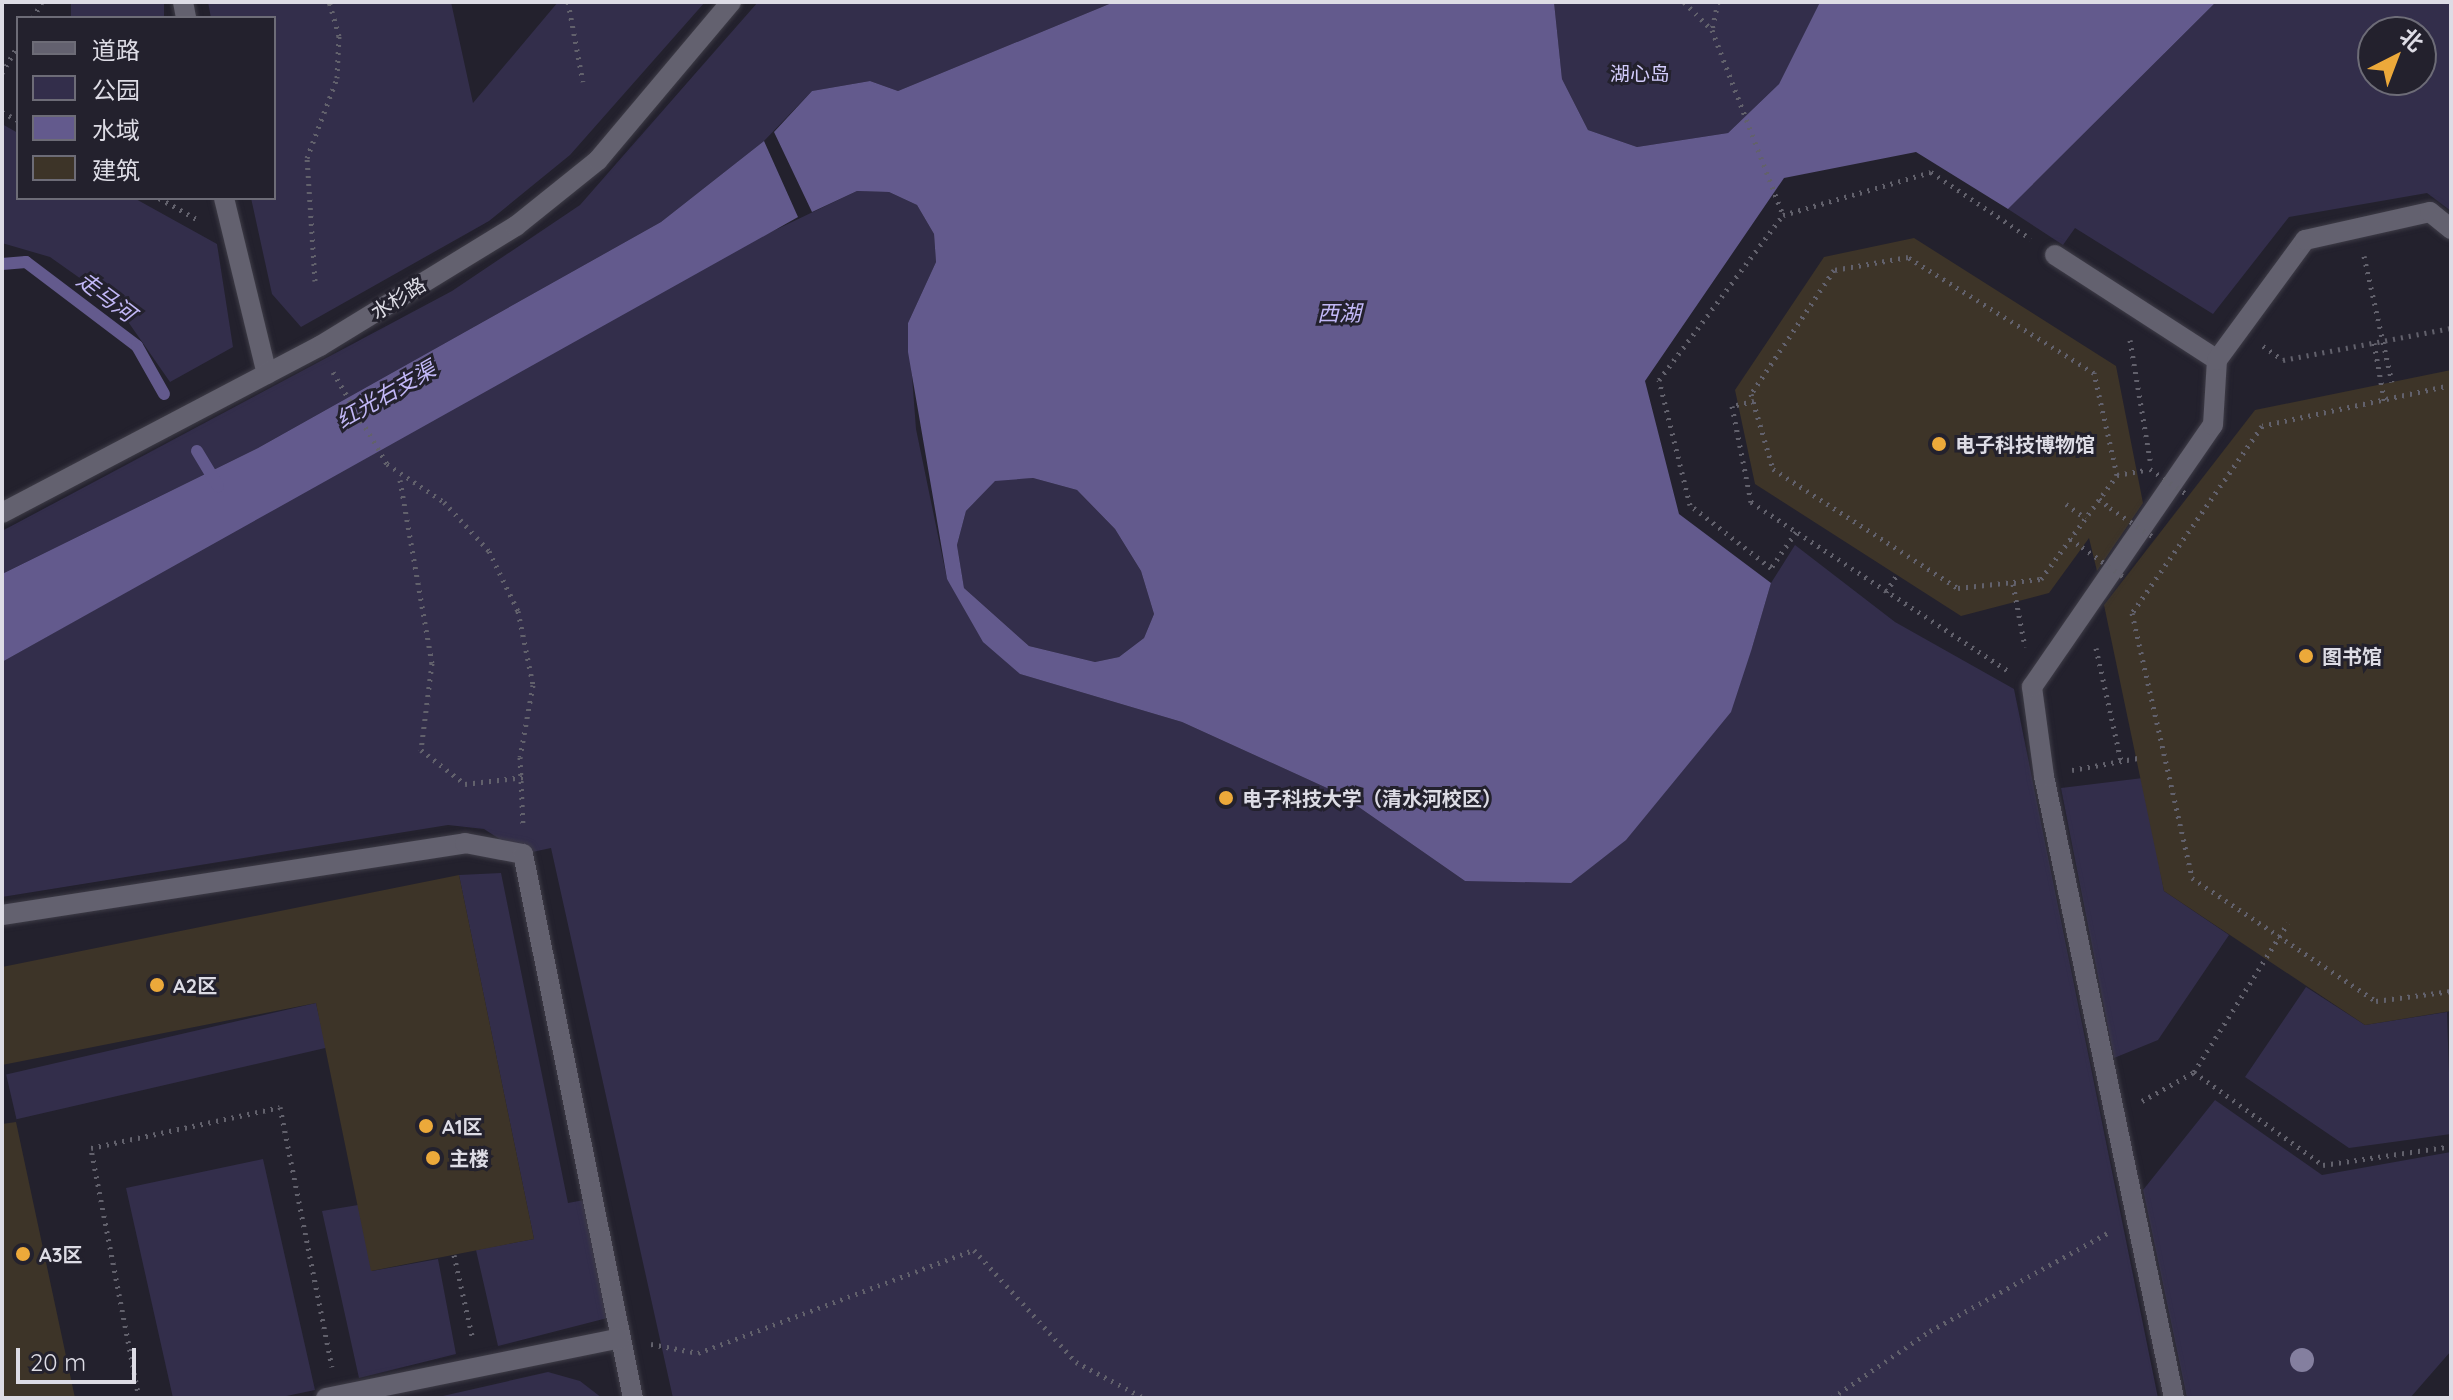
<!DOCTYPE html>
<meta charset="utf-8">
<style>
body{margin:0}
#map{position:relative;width:2453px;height:1400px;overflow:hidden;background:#23212d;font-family:Quicksand,"Noto Sans SC",sans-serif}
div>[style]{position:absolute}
.green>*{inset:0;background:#332e4b;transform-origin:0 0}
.water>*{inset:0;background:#635a8d}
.stream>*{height:12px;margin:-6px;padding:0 6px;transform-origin:6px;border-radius:6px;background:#635a8d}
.building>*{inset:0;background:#3d3428}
.path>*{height:5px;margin-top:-2.5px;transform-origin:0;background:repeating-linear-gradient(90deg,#62616c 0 2px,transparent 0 8px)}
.roads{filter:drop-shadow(0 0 2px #3e3c47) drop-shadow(0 0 2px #3e3c47)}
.lane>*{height:20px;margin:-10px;padding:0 10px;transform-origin:10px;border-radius:10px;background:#63616f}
.street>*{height:20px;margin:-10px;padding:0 10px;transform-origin:10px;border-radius:10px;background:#63616f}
.path-bridge>*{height:5px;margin-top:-2.5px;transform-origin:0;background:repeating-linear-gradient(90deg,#62616c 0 2px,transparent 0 8px)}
.trees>*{width:24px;height:24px;margin:-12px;border-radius:50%;background:#847f9f}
.dots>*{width:22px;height:22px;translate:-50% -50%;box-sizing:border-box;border:4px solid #23212d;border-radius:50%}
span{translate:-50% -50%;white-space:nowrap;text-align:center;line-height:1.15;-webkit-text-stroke:6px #23212d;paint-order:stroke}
.park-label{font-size:20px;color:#d3ccfc}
.street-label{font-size:20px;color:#dddce5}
.poi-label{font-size:20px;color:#dddce5;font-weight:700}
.left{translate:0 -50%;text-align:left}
.water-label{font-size:22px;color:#c2b8f7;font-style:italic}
.frame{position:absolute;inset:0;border:4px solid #dddce5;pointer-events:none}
.legend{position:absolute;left:16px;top:16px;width:260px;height:184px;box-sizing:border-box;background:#23212d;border:2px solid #6d6c77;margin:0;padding:10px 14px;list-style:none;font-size:24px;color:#dddce5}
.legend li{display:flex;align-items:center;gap:16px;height:40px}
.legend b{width:40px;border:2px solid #6d6c77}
.north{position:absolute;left:2357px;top:16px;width:80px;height:80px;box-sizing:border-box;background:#23212d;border:2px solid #6d6c77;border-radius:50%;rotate:42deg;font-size:22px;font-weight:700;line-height:32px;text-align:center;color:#dddce5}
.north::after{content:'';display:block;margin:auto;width:28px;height:36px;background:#eca93a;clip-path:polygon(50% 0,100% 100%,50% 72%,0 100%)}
.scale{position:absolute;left:16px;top:1348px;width:120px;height:36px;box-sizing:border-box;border:4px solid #dddce5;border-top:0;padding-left:10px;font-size:24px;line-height:28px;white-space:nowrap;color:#dddce5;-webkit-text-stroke:6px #23212d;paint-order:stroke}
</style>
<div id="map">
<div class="green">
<div style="left:71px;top:2px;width:93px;height:18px"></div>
<div style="clip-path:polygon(208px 2px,451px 2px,473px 103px,558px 2px,705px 2px,570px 155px,489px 221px,301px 327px,272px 294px,251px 198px,274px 198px,274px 18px,211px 18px)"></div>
<div style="clip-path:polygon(758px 2px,1114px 2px,898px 91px,870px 81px,812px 91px,764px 141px,661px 222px,258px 448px,2px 574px,2px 531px,452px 291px,580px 205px)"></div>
<div style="clip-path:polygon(1554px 2px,1820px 2px,1779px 84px,1728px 133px,1637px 147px,1588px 130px,1562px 79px)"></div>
<div style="clip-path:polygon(evenodd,2216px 2px,2451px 2px,2451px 211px,2427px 193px,2289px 217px,2213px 314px,2075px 228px,2063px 245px,2008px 209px,2216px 2px,2373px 32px,2421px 32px,2421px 80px,2373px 80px,2373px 32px)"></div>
<div style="clip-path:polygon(2px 124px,18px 133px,18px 198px,134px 198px,217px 244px,233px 347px,170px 382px,115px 303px,50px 257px,2px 243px)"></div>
<div style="clip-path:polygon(857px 191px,889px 192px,917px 205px,934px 234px,936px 262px,908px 323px,916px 429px,947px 579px,1020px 674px,1182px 722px,1340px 794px,1465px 881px,1752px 648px,1771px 583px,1795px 545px,1895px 622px,2014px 689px,2158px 1398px,673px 1398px,551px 848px,523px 854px,484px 829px,448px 825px,2px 897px,2px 662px,731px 251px)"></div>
<div style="clip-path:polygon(1033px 478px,1077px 490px,1115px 529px,1141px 571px,1154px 614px,1144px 638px,1119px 657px,1095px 662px,1029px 646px,964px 588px,957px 545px,966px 511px,995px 480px)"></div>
<div style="clip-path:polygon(2143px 778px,2164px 891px,2229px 935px,2158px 1040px,2114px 1058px,2061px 788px)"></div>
<div style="clip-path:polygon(501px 873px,568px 1203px,595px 1198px,619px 1315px,498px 1346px,476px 1250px,534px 1239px,459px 875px)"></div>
<div style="clip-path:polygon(2306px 987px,2365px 1025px,2447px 1012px,2451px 1134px,2349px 1148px,2245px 1077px)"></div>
<div style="left:316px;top:1003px;width:46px;height:318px;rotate:77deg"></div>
<div style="clip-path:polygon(2215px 1100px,2322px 1175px,2451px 1152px,2451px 1351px,2410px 1398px,2187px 1398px,2143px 1190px)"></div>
<div style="clip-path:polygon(263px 1159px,315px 1390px,277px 1398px,173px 1398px,126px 1188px)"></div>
<div style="clip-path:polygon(358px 1205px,372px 1271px,438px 1259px,456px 1354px,359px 1378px,322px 1211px)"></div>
<div style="clip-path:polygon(548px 1372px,580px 1381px,602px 1398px,434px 1398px)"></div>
</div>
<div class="water">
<div style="clip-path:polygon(evenodd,1114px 2px,1554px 2px,1562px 79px,1588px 130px,1637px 147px,1728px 133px,1779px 84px,1820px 2px,2216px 2px,2008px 209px,1916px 152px,1784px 178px,1645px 381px,1679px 514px,1771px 583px,1752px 648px,1731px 712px,1626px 840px,1571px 883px,1465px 881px,1340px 794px,1182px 722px,1020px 674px,983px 642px,947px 579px,908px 352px,908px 323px,936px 262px,934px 234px,917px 205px,889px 192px,857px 191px,812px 212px,774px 132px,812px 91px,870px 81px,898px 91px,1114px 2px,1033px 478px,1077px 490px,1115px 529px,1141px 571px,1154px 614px,1144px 638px,1119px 657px,1095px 662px,1029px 646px,964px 588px,957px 545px,966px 511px,995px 481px,1033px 478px)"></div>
<div style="clip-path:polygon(764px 141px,798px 217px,2px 662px,2px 574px,258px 448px,661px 222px)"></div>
</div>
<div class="stream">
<div style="left:2px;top:264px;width:24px;rotate:-5deg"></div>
<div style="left:26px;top:262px;width:139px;rotate:37.1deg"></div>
<div style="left:137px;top:346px;width:55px;rotate:60.6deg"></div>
<div style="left:197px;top:451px;width:41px;rotate:59deg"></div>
</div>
<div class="building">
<div style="clip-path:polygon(1914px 238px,2116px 366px,2143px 503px,2097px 571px,2089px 538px,2049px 593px,1961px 616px,1755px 484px,1735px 390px,1824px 257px)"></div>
<div style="clip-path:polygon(2451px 370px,2451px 1011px,2365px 1025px,2164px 891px,2104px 605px,2255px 410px)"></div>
<div style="clip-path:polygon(459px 875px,534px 1239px,371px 1271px,316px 1003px,2px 1065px,2px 967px)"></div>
<div style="clip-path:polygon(16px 1122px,75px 1398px,2px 1398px,2px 1124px)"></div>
</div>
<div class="path">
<div style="left:568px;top:2px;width:81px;rotate:79.4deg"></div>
<div style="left:1684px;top:2px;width:40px;rotate:45deg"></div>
<div style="left:1718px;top:2px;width:29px;rotate:102deg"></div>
<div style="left:1712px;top:30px;width:198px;rotate:69deg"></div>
<div style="left:33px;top:18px;width:18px;rotate:-61deg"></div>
<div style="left:2px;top:73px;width:32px;rotate:-60deg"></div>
<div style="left:2px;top:112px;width:18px;rotate:27deg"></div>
<div style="left:159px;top:198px;width:47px;rotate:29.3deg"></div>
<div style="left:2364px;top:256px;width:129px;rotate:77.5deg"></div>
<div style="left:315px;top:281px;width:123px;rotate:-93.7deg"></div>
<div style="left:307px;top:158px;width:85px;rotate:-69.4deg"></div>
<div style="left:337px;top:78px;width:42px;rotate:-87.3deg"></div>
<div style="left:339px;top:36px;width:35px;rotate:-106deg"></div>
<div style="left:2130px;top:340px;width:122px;rotate:80.5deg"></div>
<div style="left:2374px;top:343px;width:63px;rotate:79.9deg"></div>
<div style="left:2263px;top:346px;width:24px;rotate:35deg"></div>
<div style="left:333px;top:372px;width:107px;rotate:59.6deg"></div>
<div style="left:387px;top:464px;width:69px;rotate:33.7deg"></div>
<div style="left:444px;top:502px;width:67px;rotate:47.4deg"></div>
<div style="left:489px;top:551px;width:67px;rotate:64.2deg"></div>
<div style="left:518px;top:611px;width:76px;rotate:78.5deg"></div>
<div style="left:533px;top:685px;width:73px;rotate:100.2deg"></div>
<div style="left:520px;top:757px;width:68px;rotate:87.5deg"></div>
<div style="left:2451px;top:385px;width:193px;rotate:167.8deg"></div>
<div style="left:2262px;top:426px;width:228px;rotate:124.8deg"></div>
<div style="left:2132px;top:613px;width:272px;rotate:77.2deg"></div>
<div style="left:2192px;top:878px;width:221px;rotate:33.8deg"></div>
<div style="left:2376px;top:1001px;width:76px;rotate:-7.6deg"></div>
<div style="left:1754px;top:401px;width:23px;rotate:167deg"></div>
<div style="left:1732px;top:406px;width:98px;rotate:78.8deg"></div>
<div style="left:1751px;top:502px;width:308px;rotate:33.3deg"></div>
<div style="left:2117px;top:475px;width:105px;rotate:-102.7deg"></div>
<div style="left:2094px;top:373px;width:219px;rotate:-148.1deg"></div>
<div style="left:1908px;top:257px;width:75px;rotate:170deg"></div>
<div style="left:1834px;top:270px;width:149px;rotate:123.8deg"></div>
<div style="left:1751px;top:394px;width:78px;rotate:73.7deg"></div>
<div style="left:1773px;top:469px;width:220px;rotate:32.8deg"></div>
<div style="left:1958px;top:588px;width:83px;rotate:-6.2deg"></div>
<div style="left:2041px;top:579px;width:129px;rotate:-53.8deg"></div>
<div style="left:2117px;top:475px;width:28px;rotate:-10deg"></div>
<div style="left:400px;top:480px;width:186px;rotate:80.1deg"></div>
<div style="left:432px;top:663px;width:88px;rotate:97.2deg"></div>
<div style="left:421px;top:750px;width:56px;rotate:37.7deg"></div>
<div style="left:465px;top:784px;width:59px;rotate:-6.8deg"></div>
<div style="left:2099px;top:499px;width:14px;rotate:39deg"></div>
<div style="left:2066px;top:504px;width:24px;rotate:36deg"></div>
<div style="left:1796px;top:532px;width:44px;rotate:124.8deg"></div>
<div style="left:1771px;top:568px;width:103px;rotate:-142.1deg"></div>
<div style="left:1690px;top:505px;width:129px;rotate:-103.9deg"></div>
<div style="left:1659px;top:380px;width:206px;rotate:-53.1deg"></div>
<div style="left:1783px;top:215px;width:154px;rotate:-16.2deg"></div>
<div style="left:1931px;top:172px;width:120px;rotate:33.8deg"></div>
<div style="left:2070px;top:539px;width:14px;rotate:34deg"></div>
<div style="left:2013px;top:584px;width:64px;rotate:79.2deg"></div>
<div style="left:1886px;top:592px;width:20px;rotate:-57deg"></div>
<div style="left:2096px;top:648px;width:116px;rotate:77.5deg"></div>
<div style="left:2072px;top:770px;width:67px;rotate:-10.3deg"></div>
<div style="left:2194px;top:1072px;width:176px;rotate:-57.8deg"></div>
<div style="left:2142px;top:1101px;width:60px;rotate:-29.1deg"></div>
<div style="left:2194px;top:1072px;width:159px;rotate:35.8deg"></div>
<div style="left:2323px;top:1165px;width:129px;rotate:-8.4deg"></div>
<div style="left:454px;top:1255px;width:87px;rotate:77.4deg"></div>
<div style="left:651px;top:1344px;width:48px;rotate:10.8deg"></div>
<div style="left:698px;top:1353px;width:295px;rotate:-20.5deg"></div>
<div style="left:974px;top:1250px;width:151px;rotate:47.7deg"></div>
<div style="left:1076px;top:1362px;width:77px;rotate:27.9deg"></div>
<div style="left:139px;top:1398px;width:255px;rotate:-100.9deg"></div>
<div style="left:91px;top:1148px;width:193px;rotate:-12.2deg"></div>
<div style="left:280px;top:1107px;width:265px;rotate:78.7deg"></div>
<div style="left:1832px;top:1398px;width:119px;rotate:-34.4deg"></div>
<div style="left:1930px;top:1331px;width:207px;rotate:-28.9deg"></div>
</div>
<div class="roads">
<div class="lane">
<div style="left:183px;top:2px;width:16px;rotate:79deg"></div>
<div style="left:224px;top:198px;width:181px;rotate:76.3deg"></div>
<div style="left:2055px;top:255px;width:193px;rotate:32.9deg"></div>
<div style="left:2px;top:915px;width:469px;rotate:-8.8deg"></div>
<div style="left:465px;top:843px;width:59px;rotate:10.7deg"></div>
<div style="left:523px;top:854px;width:555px;rotate:78.57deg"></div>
<div style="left:2174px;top:1398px;width:635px;rotate:-101.81deg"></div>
<div style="left:2044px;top:776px;width:90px;rotate:-97.7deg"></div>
<div style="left:2032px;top:687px;width:318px;rotate:-55.4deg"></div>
<div style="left:2213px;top:425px;width:65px;rotate:-86.5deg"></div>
<div style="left:2217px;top:360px;width:149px;rotate:-53.7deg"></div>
<div style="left:2305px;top:240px;width:128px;rotate:-12.6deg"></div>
<div style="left:2430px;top:212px;width:27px;rotate:39deg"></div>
</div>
<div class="street">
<div style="left:2px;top:513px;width:359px;rotate:-27.7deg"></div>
<div style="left:320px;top:346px;width:230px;rotate:-31.5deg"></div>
<div style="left:516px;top:226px;width:105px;rotate:-38.8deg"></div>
<div style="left:598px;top:160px;width:207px;rotate:-49.9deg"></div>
<div style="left:326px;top:1398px;width:300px;rotate:-11.5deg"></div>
</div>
</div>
<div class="path-bridge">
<div style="left:2283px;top:360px;width:171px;rotate:-10.8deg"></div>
<div style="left:2150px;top:469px;width:46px;rotate:34.4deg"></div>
<div style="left:2110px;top:508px;width:54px;rotate:33.7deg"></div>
<div style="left:2082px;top:547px;width:53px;rotate:35.8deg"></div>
</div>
<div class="trees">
<div style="left:2302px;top:1360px"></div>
</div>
<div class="dots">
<div style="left:1939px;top:444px;background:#eca93a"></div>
<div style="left:2306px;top:656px;background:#eca93a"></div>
<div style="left:1226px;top:798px;background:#eca93a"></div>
<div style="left:157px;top:985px;background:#eca93a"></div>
<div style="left:426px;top:1126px;background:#eca93a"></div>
<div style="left:433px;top:1158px;background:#eca93a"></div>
<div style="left:23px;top:1254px;background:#eca93a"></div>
</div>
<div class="park-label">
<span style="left:1640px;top:73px">湖心岛</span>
</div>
<div class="street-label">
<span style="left:398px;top:298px;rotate:-32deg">水杉路</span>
</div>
<div class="poi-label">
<span class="left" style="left:1955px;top:444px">电子科技博物馆</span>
<span class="left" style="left:2322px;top:656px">图书馆</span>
<span class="left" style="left:1242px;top:798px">电子科技大学（清水河校区）</span>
<span class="left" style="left:173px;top:985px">A2区</span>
<span class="left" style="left:442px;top:1126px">A1区</span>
<span class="left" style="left:449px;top:1158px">主楼</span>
<span class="left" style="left:39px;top:1254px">A3区</span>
</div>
<div class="water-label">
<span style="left:106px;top:297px;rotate:37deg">走马河</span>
<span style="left:1339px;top:314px">西湖</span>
<span style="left:386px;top:395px;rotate:-30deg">红光右支渠</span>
</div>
<div class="frame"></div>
<ul class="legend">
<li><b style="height:10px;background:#63616f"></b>道路</li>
<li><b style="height:22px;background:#332e4b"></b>公园</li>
<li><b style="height:22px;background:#635a8d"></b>水域</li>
<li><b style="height:22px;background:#3d3428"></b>建筑</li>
</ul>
<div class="north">北</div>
<div class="scale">20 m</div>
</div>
